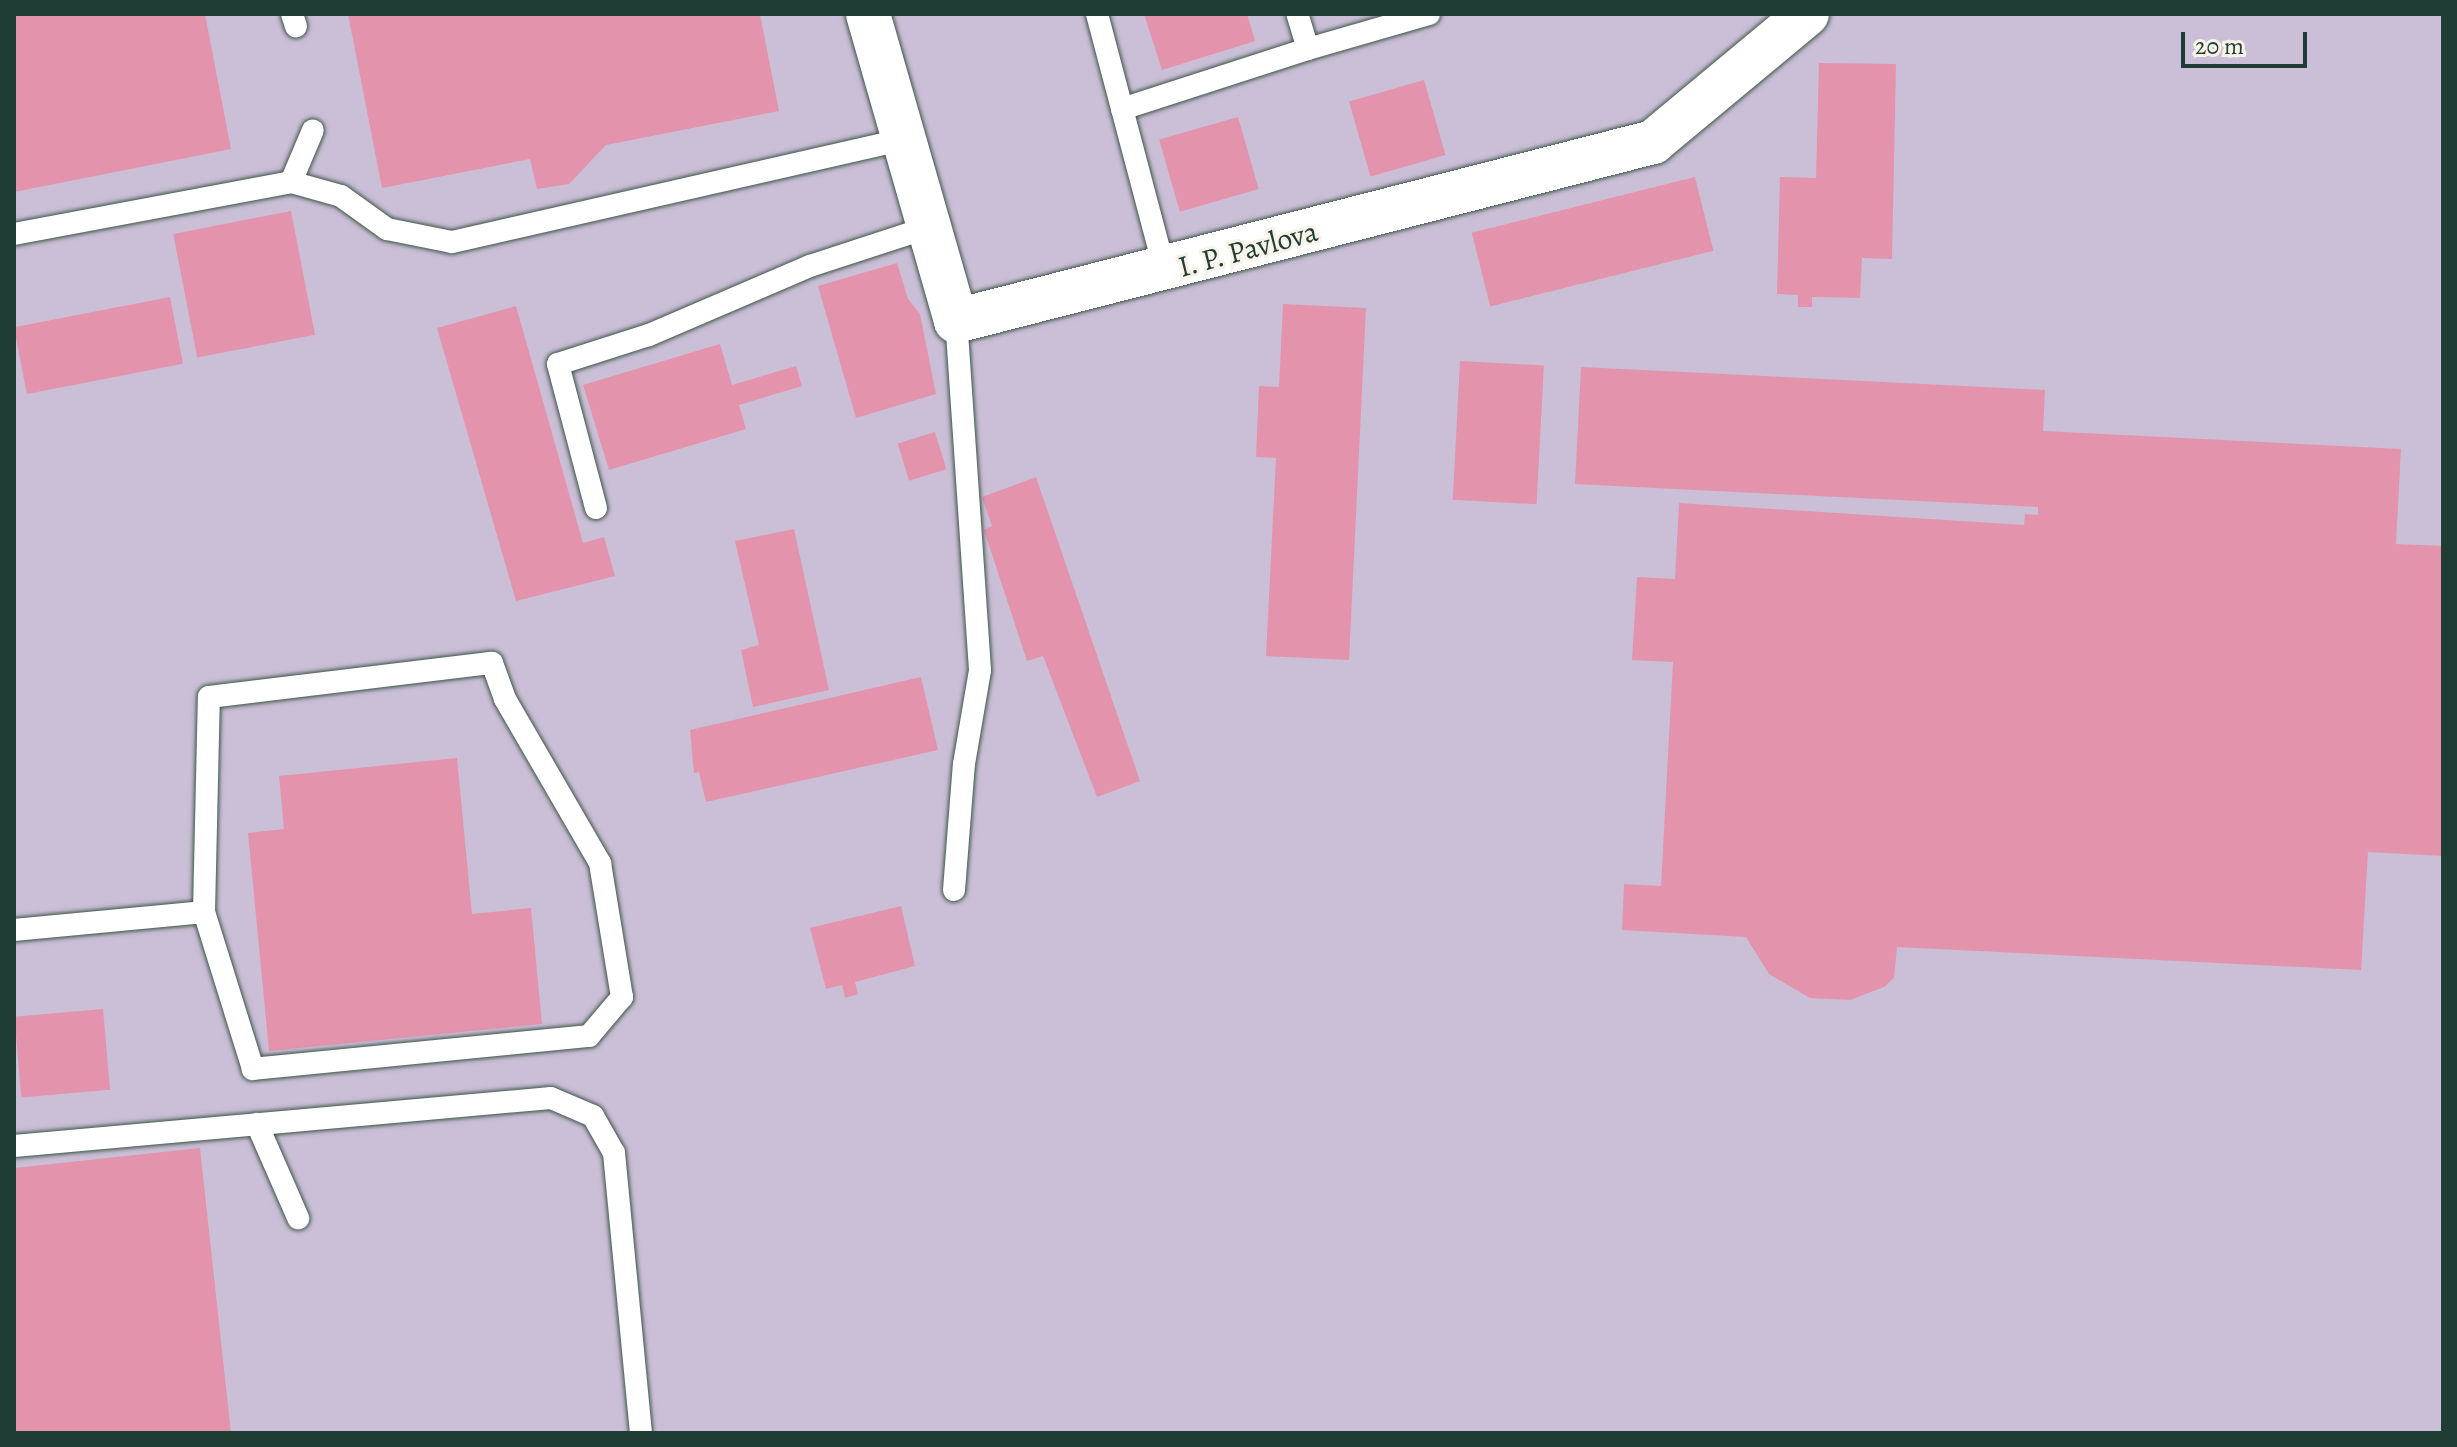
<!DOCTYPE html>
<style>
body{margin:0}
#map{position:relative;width:2457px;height:1447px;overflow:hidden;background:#ebe0be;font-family:Alegreya,serif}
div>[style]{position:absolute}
.industrial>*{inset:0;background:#cabfd6;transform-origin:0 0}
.building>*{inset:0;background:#e394ac;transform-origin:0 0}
.roads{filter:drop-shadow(0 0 2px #3e5549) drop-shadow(0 0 2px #3e5549)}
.service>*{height:22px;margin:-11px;padding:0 11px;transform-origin:11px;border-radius:11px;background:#fff}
.minor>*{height:44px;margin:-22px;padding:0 22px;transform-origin:22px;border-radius:22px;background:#fff}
span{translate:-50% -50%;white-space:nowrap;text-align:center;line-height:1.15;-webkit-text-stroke:6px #f7f3e8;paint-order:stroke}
.street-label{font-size:30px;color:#1f3d34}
.frame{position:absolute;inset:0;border:16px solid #1f3d34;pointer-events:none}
.scale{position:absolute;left:2181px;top:32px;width:126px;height:36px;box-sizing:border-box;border:4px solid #1f3d34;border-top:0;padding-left:10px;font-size:24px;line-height:28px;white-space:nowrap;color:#1f3d34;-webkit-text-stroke:6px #f7f3e8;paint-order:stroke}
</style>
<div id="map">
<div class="industrial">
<div style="left:14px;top:14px;width:2429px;height:1419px"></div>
</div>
<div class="building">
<div style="clip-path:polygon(14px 14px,205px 14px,231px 149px,14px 192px)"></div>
<div style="clip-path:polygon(348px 14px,760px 14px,779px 111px,606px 145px,569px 184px,537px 189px,530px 159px,382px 188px)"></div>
<div style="clip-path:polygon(1144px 14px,1247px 14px,1255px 41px,1162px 70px)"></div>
<div style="clip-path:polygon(1819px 63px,1896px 64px,1892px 259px,1862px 258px,1860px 298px,1812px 297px,1812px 307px,1798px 307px,1798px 295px,1777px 294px,1780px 177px,1816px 178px)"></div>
<div style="left:1424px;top:80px;width:78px;height:78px;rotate:74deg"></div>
<div style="left:1238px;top:117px;width:75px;height:82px;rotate:74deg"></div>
<div style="left:1695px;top:177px;width:76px;height:230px;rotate:76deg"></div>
<div style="left:291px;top:211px;width:126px;height:120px;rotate:79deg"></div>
<div style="clip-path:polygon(897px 263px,908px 299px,920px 314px,936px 394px,856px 418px,818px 286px)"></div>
<div style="left:170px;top:297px;width:68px;height:159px;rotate:79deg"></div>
<div style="clip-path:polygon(1283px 304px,1366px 308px,1349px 660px,1266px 656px,1276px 458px,1256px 457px,1259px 386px,1279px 387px)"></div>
<div style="clip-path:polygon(516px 306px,583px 543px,604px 537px,615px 576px,516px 601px,437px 328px)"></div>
<div style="clip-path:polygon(720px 344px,732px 385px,796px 366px,802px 386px,739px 405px,746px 429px,609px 470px,583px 385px)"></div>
<div style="left:1460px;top:361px;width:84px;height:139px;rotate:3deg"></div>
<div style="clip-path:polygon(1581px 367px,2045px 390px,2043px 431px,2401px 449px,2396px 544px,2443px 546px,2443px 856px,2368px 852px,2361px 970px,1897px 947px,1894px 978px,1884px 987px,1850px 1000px,1810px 998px,1769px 974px,1746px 937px,1622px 930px,1624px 884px,1661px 886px,1673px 662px,1632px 660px,1637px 577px,1675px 579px,1679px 503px,2024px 525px,2025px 514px,2038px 515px,2038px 507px,1575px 484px)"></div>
<div style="left:935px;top:432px;width:39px;height:39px;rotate:73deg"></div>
<div style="clip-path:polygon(1036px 477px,1140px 781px,1097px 797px,1043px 656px,1027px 661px,984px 530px,992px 526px,982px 497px)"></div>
<div style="clip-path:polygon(794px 529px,829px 690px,753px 707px,741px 650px,759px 645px,735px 541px)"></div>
<div style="clip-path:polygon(921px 677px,938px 750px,706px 802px,699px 772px,694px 773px,690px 730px)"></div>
<div style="clip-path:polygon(457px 758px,472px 914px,531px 908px,542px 1024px,269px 1051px,248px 833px,284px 829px,279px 776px)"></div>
<div style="clip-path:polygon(901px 906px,915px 966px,855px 982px,858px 994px,845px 998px,842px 985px,826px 989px,810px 928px)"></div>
<div style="left:103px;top:1009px;width:81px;height:89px;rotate:85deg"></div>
<div style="clip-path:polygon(200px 1148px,231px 1433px,14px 1433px,14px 1168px)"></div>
</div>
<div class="roads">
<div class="service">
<div style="left:292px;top:14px;width:13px;rotate:72deg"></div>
<div style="left:1097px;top:14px;width:266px;rotate:75.2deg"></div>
<div style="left:1308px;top:49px;width:126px;rotate:-16.1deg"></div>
<div style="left:1122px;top:109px;width:195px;rotate:-17.9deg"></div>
<div style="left:1308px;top:49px;width:37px;rotate:-107deg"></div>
<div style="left:291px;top:182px;width:56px;rotate:-67.1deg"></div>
<div style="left:14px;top:234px;width:282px;rotate:-10.6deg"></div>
<div style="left:291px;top:182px;width:52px;rotate:15.6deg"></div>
<div style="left:341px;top:196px;width:57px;rotate:35.7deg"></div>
<div style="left:387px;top:229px;width:66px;rotate:11.3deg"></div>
<div style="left:452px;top:242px;width:464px;rotate:-12.8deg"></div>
<div style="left:596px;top:508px;width:149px;rotate:-104.8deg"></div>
<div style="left:558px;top:364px;width:96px;rotate:-17.7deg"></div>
<div style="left:649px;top:335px;width:175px;rotate:-23.2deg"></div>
<div style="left:810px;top:266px;width:125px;rotate:-18.1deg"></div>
<div style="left:954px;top:890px;width:126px;rotate:-85.5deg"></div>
<div style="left:964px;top:764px;width:95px;rotate:-80.3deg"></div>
<div style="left:980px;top:670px;width:350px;rotate:-93.9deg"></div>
<div style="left:14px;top:930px;width:191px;rotate:-5.4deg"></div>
<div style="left:204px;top:912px;width:215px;rotate:-88.7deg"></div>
<div style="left:209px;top:697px;width:285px;rotate:-6.9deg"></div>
<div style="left:492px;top:663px;width:38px;rotate:70deg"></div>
<div style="left:505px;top:699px;width:190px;rotate:59.9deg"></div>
<div style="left:600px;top:863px;width:136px;rotate:80.7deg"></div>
<div style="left:622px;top:997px;width:51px;rotate:130.2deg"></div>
<div style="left:589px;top:1036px;width:338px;rotate:174.4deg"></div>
<div style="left:253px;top:1069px;width:164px;rotate:-107.3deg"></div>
<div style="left:257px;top:1124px;width:103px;rotate:66.4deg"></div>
<div style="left:14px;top:1146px;width:539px;rotate:-5.11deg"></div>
<div style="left:551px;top:1098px;width:46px;rotate:23.2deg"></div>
<div style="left:593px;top:1116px;width:43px;rotate:60.4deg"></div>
<div style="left:614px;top:1153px;width:281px;rotate:84.5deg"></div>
</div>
<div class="minor">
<div style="left:868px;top:14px;width:319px;rotate:74deg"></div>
<div style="left:956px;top:321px;width:720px;rotate:-14.4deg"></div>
<div style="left:1653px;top:142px;width:200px;rotate:-39.7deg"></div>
</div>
</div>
<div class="street-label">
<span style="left:1248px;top:249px;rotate:-15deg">I. P. Pavlova</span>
</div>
<div class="frame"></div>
<div class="scale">20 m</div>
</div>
